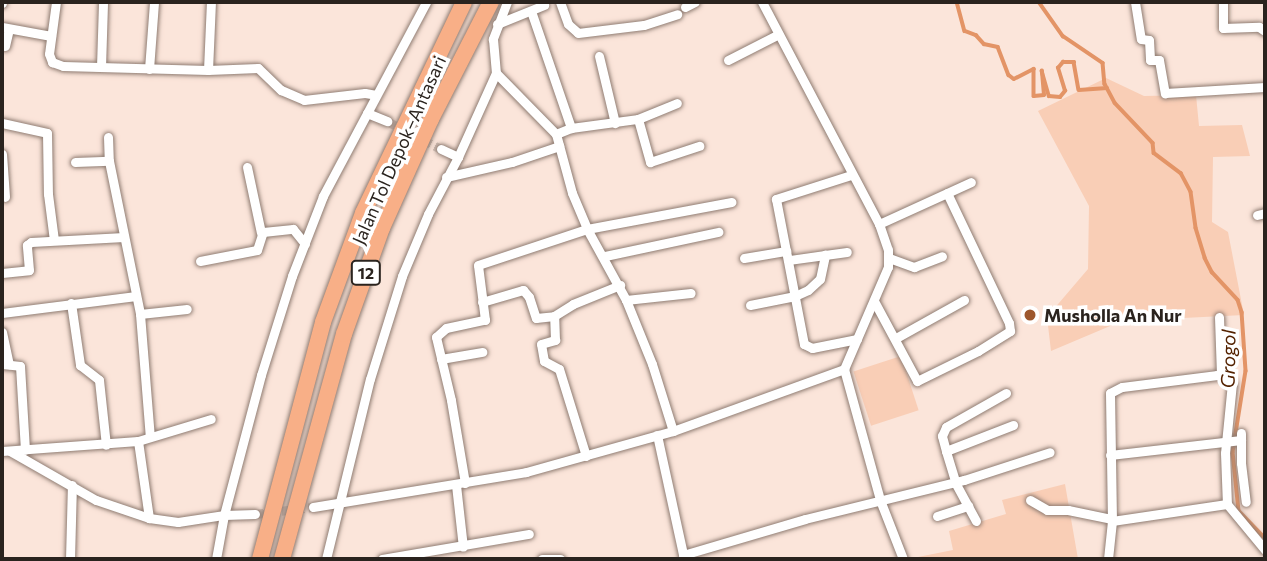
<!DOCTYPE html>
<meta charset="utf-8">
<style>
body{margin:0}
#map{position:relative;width:1267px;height:561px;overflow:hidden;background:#fbe5da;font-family:Commissioner,sans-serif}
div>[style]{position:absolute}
.green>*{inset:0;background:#f9ceb6;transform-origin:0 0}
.stream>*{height:3.5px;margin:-1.75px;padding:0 1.75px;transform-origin:1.75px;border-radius:1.75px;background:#e39466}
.minor-tunnel>*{height:9px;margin-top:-4.5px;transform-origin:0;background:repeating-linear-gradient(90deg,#d1beb4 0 9px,transparent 0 13.5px)}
.roads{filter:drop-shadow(0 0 2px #8f7c72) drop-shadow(0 0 2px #8f7c72)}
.minor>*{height:9px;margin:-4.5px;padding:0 4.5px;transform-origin:4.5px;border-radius:4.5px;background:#fff}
.motorway>*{height:16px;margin:-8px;padding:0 8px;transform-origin:8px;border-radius:8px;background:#f8af87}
.dots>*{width:19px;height:19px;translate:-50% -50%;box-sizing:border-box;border:4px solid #fff;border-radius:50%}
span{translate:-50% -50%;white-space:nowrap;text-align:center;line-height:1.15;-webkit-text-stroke:7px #fff;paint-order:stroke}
.shield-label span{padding:2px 5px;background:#fff;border:2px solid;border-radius:5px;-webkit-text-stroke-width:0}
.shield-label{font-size:16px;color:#2a231e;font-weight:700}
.street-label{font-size:18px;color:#2a231e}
.poi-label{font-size:18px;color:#2a231e;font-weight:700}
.left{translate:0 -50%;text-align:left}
.water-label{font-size:19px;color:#542200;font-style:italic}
.frame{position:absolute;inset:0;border:4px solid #2a231e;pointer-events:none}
</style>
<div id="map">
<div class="green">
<div style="clip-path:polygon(1106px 78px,1144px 96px,1196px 95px,1199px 126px,1242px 125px,1250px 156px,1213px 157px,1212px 222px,1228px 232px,1244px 315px,1122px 321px,1051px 351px,1047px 317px,1088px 269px,1089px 206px,1038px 111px)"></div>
<div style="left:901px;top:356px;width:57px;height:50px;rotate:72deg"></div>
<div style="clip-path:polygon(1065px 484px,1078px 559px,908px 559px,953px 550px,949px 531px,1006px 514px,1002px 500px)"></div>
</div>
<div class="stream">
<div style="left:957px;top:2px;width:30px;rotate:75deg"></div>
<div style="left:965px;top:31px;width:12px;rotate:20deg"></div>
<div style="left:976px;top:35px;width:12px;rotate:48deg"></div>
<div style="left:984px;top:44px;width:14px;rotate:12deg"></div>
<div style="left:998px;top:47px;width:30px;rotate:69deg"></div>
<div style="left:1009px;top:75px;width:6px;rotate:39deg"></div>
<div style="left:1014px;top:79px;width:22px;rotate:-27deg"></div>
<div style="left:1034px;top:69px;width:27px;rotate:90deg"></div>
<div style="left:1034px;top:96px;width:10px;rotate:-6deg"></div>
<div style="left:1044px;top:95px;width:24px;rotate:-95deg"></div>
<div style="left:1042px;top:71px;width:26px;rotate:74deg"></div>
<div style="left:1049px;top:96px;width:11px;rotate:5deg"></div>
<div style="left:1060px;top:97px;width:8px;rotate:-50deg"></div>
<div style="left:1065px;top:91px;width:24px;rotate:-107deg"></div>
<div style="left:1058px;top:68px;width:8px;rotate:-50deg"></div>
<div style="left:1063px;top:62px;width:11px"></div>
<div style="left:1074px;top:62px;width:28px;rotate:80deg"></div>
<div style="left:1079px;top:90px;width:28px;rotate:-4deg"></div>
<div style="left:1039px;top:2px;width:42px;rotate:54.8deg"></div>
<div style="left:1063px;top:36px;width:48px;rotate:34deg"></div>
<div style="left:1103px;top:63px;width:21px;rotate:85deg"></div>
<div style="left:1105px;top:84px;width:21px;rotate:62deg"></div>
<div style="left:1115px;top:103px;width:55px;rotate:46.5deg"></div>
<div style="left:1153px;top:143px;width:10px;rotate:84deg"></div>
<div style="left:1154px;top:153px;width:34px;rotate:37deg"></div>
<div style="left:1181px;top:173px;width:21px;rotate:62deg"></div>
<div style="left:1191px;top:192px;width:36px;rotate:82deg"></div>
<div style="left:1196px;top:228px;width:31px;rotate:73deg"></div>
<div style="left:1205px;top:258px;width:16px;rotate:63deg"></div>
<div style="left:1212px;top:272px;width:38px;rotate:47deg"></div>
<div style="left:1238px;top:300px;width:13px;rotate:72deg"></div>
<div style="left:1242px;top:312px;width:59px;rotate:86.1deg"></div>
<div style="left:1246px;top:371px;width:82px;rotate:99.1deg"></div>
<div style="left:1233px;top:452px;width:59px;rotate:84.2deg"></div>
<div style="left:1239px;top:511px;width:37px;rotate:46deg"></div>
</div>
<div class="minor-tunnel">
<div style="left:387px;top:121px;width:61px;rotate:27.4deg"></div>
<div style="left:255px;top:514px;width:58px;rotate:-6.9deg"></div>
</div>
<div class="roads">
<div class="minor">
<div style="left:56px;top:2px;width:52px;rotate:97.7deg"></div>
<div style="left:49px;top:54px;width:9px;rotate:69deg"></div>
<div style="left:52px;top:62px;width:12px;rotate:20deg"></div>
<div style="left:63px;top:66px;width:145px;rotate:1.6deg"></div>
<div style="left:208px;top:70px;width:50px;rotate:-2.3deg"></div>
<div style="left:258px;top:68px;width:32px;rotate:44deg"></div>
<div style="left:281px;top:90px;width:25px;rotate:23deg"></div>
<div style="left:304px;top:100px;width:61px;rotate:-6.5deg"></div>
<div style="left:365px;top:93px;width:11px;rotate:10deg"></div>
<div style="left:507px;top:2px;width:40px;rotate:111deg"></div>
<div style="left:493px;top:39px;width:34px;rotate:85deg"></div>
<div style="left:496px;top:73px;width:86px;rotate:45.5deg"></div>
<div style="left:556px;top:134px;width:61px;rotate:74.8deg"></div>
<div style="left:572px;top:193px;width:39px;rotate:67deg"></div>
<div style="left:587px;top:229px;width:81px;rotate:61.2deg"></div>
<div style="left:626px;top:300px;width:69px;rotate:67.9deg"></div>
<div style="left:652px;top:364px;width:70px;rotate:72.6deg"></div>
<div style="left:673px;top:431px;width:182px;rotate:-19.9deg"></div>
<div style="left:844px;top:369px;width:111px;rotate:-66.7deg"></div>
<div style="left:888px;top:267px;width:17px;rotate:-90deg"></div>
<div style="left:888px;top:250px;width:28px;rotate:-109deg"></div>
<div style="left:879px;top:224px;width:251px;rotate:-117.8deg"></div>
<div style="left:560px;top:2px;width:23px;rotate:70deg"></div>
<div style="left:568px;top:24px;width:13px;rotate:42deg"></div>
<div style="left:578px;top:33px;width:66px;rotate:-6.9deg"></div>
<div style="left:644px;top:25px;width:35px;rotate:-18deg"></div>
<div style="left:1135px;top:2px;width:37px;rotate:81deg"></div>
<div style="left:1141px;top:39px;width:8px;rotate:7deg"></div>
<div style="left:1149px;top:40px;width:20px;rotate:87deg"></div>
<div style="left:1150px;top:60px;width:9px"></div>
<div style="left:1159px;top:60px;width:34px;rotate:80deg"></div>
<div style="left:1165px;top:93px;width:100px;rotate:-3.4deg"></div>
<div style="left:1223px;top:2px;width:26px;rotate:90deg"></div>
<div style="left:1223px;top:28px;width:36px;rotate:-2deg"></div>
<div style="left:1259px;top:27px;width:7px;rotate:34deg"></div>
<div style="left:2px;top:3px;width:1px;rotate:-90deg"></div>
<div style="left:685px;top:7px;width:11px;rotate:-27deg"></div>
<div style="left:531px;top:11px;width:124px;rotate:71.1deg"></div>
<div style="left:497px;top:24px;width:51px;rotate:-22deg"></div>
<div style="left:2px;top:27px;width:50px;rotate:10.4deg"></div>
<div style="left:5px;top:46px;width:17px;rotate:-77deg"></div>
<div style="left:599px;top:56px;width:69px;rotate:76.6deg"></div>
<div style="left:728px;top:60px;width:55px;rotate:-27deg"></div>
<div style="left:101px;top:67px;width:65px;rotate:-88.2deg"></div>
<div style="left:149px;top:69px;width:67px;rotate:-85.7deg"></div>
<div style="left:208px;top:70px;width:68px;rotate:-87.5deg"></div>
<div style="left:367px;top:113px;width:22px;rotate:22deg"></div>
<div style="left:638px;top:119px;width:45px;rotate:74.4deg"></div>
<div style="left:650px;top:162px;width:52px;rotate:-18.1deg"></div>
<div style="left:2px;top:123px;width:46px;rotate:12.5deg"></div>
<div style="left:47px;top:133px;width:61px;rotate:89.1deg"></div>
<div style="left:48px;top:194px;width:46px;rotate:82.6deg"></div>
<div style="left:556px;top:134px;width:16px;rotate:-22deg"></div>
<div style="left:571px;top:128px;width:68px;rotate:-7.7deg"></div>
<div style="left:638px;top:119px;width:42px;rotate:-22.3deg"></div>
<div style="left:108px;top:137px;width:24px;rotate:88deg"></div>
<div style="left:109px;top:161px;width:156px;rotate:78.5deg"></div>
<div style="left:140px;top:314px;width:123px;rotate:85.4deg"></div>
<div style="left:441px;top:149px;width:19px;rotate:25deg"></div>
<div style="left:2px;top:154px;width:43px;rotate:86deg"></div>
<div style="left:75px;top:162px;width:34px;rotate:-2deg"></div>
<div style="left:247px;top:167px;width:67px;rotate:78deg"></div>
<div style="left:851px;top:175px;width:79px;rotate:162.3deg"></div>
<div style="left:776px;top:199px;width:148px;rotate:79.1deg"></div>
<div style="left:804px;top:344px;width:9px;rotate:27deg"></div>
<div style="left:812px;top:348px;width:46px;rotate:-11.3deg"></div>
<div style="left:446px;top:177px;width:68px;rotate:-12.8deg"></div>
<div style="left:512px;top:162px;width:50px;rotate:-18.8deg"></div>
<div style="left:1257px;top:215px;width:8px;rotate:-14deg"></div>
<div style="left:879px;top:224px;width:101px;rotate:-24.5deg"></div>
<div style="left:825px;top:255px;width:22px;rotate:-8deg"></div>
<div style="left:605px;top:256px;width:116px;rotate:-12deg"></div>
<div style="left:744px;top:258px;width:43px;rotate:-9.5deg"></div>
<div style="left:889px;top:258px;width:27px;rotate:20deg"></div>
<div style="left:914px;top:267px;width:30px;rotate:-21deg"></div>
<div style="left:200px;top:261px;width:58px;rotate:-10.9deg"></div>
<div style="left:257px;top:250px;width:19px;rotate:-72deg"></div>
<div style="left:263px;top:232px;width:30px;rotate:-6deg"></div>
<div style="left:293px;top:229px;width:19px;rotate:51deg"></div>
<div style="left:2px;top:273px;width:27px;rotate:-6deg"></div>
<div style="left:29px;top:270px;width:25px;rotate:-95deg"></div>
<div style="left:27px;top:245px;width:5px;rotate:-37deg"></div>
<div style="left:31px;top:242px;width:93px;rotate:-3.1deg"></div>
<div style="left:626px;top:300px;width:65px;rotate:-6.1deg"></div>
<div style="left:874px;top:301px;width:91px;rotate:61.7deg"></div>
<div style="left:917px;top:381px;width:68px;rotate:-26.2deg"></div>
<div style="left:978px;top:351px;width:38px;rotate:-32deg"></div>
<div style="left:1010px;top:331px;width:8px;rotate:-97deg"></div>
<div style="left:1009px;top:323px;width:144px;rotate:-115.5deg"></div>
<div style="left:482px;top:302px;width:43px;rotate:-16.3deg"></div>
<div style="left:523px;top:290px;width:9px;rotate:49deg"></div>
<div style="left:529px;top:297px;width:22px;rotate:72deg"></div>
<div style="left:536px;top:318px;width:18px;rotate:-6deg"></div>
<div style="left:71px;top:303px;width:63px;rotate:81.7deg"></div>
<div style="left:80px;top:365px;width:24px;rotate:38deg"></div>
<div style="left:99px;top:380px;width:65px;rotate:83.9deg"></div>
<div style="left:750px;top:305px;width:46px;rotate:-11.3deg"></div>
<div style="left:795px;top:296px;width:14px;rotate:-25deg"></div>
<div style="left:808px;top:290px;width:16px;rotate:-43deg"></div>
<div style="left:820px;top:279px;width:25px;rotate:-78deg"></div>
<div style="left:825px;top:255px;width:37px;rotate:172deg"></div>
<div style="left:2px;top:313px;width:135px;rotate:-7.2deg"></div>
<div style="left:140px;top:314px;width:47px;rotate:-6.1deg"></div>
<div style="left:1219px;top:317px;width:58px;rotate:88deg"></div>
<div style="left:2px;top:332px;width:33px;rotate:78deg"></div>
<div style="left:896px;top:338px;width:78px;rotate:-29.2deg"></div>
<div style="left:441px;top:359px;width:42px;rotate:-9.7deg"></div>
<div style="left:2px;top:364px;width:18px;rotate:6deg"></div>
<div style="left:20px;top:366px;width:84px;rotate:86.6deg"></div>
<div style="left:844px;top:369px;width:136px;rotate:74.6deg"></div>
<div style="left:880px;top:500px;width:63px;rotate:68.7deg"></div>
<div style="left:1241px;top:433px;width:30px;rotate:90deg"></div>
<div style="left:1241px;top:463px;width:39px;rotate:83deg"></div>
<div style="left:657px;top:435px;width:127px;rotate:77.7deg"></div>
<div style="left:138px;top:441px;width:78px;rotate:81.9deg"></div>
<div style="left:2px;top:451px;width:136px;rotate:-4.2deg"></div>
<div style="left:138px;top:441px;width:76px;rotate:-16.8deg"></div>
<div style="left:10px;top:451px;width:99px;rotate:29.7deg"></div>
<div style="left:96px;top:500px;width:56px;rotate:18.8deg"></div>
<div style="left:149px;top:518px;width:29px;rotate:8deg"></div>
<div style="left:178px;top:522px;width:47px;rotate:-8.7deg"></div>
<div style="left:224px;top:515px;width:31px;rotate:-2deg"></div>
<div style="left:946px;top:451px;width:16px;rotate:-105deg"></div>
<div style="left:942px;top:436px;width:10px;rotate:-66deg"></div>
<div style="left:946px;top:427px;width:69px;rotate:-29.5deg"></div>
<div style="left:1110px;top:455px;width:132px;rotate:-6.5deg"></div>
<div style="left:586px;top:456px;width:91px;rotate:-107.2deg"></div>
<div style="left:559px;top:369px;width:17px;rotate:-152deg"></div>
<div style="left:544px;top:361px;width:17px;rotate:-100deg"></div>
<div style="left:541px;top:344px;width:15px;rotate:-16deg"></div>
<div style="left:555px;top:340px;width:24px;rotate:-92deg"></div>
<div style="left:554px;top:316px;width:22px;rotate:-32deg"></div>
<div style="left:573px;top:304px;width:51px;rotate:-22deg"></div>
<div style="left:465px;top:483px;width:84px;rotate:-99.6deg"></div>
<div style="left:451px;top:400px;width:65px;rotate:-103.4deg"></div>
<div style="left:436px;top:337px;width:13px;rotate:-42deg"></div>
<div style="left:446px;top:328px;width:40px;rotate:-12deg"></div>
<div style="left:485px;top:320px;width:55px;rotate:-97.3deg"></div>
<div style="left:478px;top:265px;width:115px;rotate:-18.3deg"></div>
<div style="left:587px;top:229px;width:147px;rotate:-10.6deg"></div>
<div style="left:456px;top:485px;width:62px;rotate:83.6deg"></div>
<div style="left:1030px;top:500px;width:20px;rotate:30deg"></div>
<div style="left:1047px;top:510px;width:21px"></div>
<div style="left:1068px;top:510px;width:45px;rotate:11.6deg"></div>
<div style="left:313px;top:507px;width:216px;rotate:-9.3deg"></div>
<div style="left:526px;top:472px;width:153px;rotate:-15.6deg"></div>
<div style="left:937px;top:516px;width:33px;rotate:-18deg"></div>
<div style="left:976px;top:521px;width:42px;rotate:-118.4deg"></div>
<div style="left:956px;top:484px;width:34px;rotate:-107deg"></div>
<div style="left:946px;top:451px;width:72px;rotate:-21.2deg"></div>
<div style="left:1112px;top:521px;width:116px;rotate:-8.4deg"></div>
<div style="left:683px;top:555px;width:127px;rotate:-16.4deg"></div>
<div style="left:805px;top:519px;width:164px;rotate:-13.8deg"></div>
<div style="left:964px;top:480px;width:90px;rotate:-18deg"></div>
<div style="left:70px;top:559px;width:74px;rotate:-88.5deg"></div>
<div style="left:216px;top:559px;width:45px;rotate:-79.7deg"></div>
<div style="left:224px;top:515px;width:145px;rotate:-75.2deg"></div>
<div style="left:261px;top:375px;width:104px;rotate:-72.6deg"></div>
<div style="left:292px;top:276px;width:86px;rotate:-68.8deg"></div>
<div style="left:323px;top:196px;width:220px;rotate:-62deg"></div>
<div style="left:326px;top:559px;width:185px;rotate:-76.3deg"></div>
<div style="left:370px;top:379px;width:108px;rotate:-72.7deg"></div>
<div style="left:402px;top:276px;width:67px;rotate:-67.2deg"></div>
<div style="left:428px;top:214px;width:64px;rotate:-62.2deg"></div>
<div style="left:458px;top:157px;width:92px;rotate:-65.7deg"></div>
<div style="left:382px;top:559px;width:149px;rotate:-9.7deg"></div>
<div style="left:542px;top:559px;width:18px"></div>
<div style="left:1108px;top:559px;width:38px;rotate:-84deg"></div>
<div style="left:1112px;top:521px;width:128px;rotate:-90.9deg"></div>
<div style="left:1110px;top:393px;width:13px;rotate:-27deg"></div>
<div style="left:1122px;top:387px;width:96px;rotate:-7.2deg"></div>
<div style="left:1217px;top:375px;width:11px;rotate:5deg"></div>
<div style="left:1228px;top:376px;width:8px;rotate:60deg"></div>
<div style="left:1232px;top:383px;width:70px;rotate:95.7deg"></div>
<div style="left:1225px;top:453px;width:51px;rotate:87.8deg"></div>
<div style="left:1227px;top:504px;width:60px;rotate:50.4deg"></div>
</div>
<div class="motorway">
<div style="left:260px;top:559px;width:245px;rotate:-75.1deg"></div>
<div style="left:323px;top:322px;width:116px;rotate:-69.8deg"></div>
<div style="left:363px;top:213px;width:234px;rotate:-64.4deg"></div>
<div style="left:282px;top:559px;width:233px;rotate:-74.6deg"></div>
<div style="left:344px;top:334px;width:113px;rotate:-70.3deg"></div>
<div style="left:382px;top:228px;width:120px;rotate:-65.8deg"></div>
<div style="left:431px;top:119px;width:131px;rotate:-62.9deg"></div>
</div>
</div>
<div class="dots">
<div style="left:1030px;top:315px;background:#9d572d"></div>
</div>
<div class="shield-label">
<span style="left:366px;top:273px">12</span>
</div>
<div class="street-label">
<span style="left:399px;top:150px;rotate:-66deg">Jalan Tol Depok–Antasari</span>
</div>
<div class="poi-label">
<span class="left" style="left:1044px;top:315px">Musholla An Nur</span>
</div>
<div class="water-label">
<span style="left:1228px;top:359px;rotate:-89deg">Grogol</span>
</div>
<div class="frame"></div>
</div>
